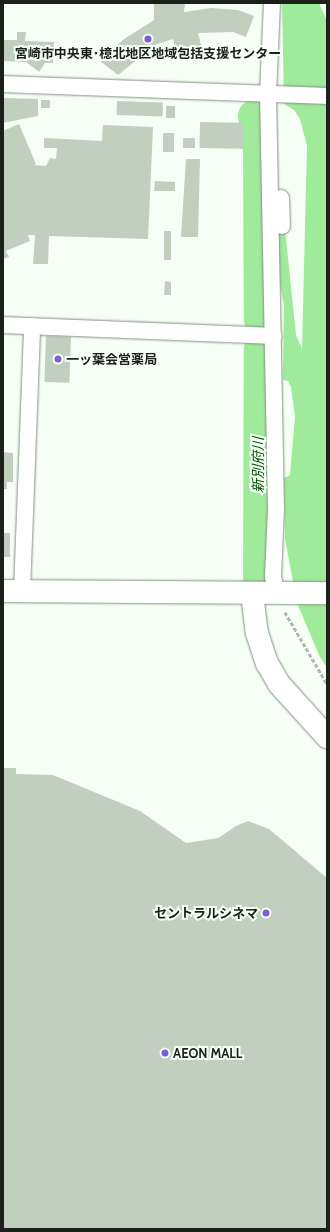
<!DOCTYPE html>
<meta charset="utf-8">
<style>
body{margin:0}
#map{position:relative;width:330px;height:1232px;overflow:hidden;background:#f5fff5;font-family:Cabin,"Noto Sans JP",sans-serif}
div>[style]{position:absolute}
.water>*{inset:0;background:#a0ea9b}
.river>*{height:31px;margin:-15.5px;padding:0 15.5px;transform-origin:15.5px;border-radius:15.5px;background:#a0ea9b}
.building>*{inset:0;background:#c1cfbf;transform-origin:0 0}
.path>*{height:2.5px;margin-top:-1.25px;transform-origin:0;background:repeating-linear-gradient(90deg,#b1bab1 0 4px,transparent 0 6px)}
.roads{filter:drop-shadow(0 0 1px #849182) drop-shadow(0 0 1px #849182)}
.street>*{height:16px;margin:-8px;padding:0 8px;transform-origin:8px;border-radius:8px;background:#fff}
.secondary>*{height:22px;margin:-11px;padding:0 11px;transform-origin:11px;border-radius:11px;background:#fff}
.dots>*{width:11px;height:11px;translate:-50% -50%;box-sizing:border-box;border:2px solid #f5fff5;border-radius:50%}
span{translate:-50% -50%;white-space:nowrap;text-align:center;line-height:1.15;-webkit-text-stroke:4px #f5fff5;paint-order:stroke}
.poi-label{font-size:13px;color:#1b201a;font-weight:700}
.left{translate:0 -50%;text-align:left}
.right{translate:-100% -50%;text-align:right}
.water-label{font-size:14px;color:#015204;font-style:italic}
.frame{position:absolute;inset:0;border:4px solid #1b201a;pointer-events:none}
</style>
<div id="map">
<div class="water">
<div style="clip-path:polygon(282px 3px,319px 3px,327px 21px,327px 668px,319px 655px,297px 603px,285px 539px,284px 478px,290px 475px,295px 417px,291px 387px,288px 381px,283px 380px,284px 306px,279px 278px,278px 230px,285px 229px,296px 335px,302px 349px,307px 146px,300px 119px,294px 110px,284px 104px)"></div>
</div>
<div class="river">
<div style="left:253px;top:115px;width:37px;rotate:82deg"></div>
<div style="left:258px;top:152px;width:167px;rotate:89.7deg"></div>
<div style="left:258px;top:580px;width:231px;rotate:-89.8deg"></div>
</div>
<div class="building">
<div style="clip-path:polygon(154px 3px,185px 3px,184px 12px,211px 8px,238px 10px,254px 16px,246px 37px,233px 32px,198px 33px,202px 49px,177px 54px,173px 39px,155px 45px,118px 75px,100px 61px,124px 39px,154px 20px)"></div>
<div style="clip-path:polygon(17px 32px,26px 32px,25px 41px,54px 42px,53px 63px,45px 63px,39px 72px,26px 62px,3px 61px,3px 40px,17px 40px)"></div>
<div style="clip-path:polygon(4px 98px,38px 99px,38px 116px,3px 123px)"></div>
<div style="left:41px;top:100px;width:9px;height:8px"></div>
<div style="left:117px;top:101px;width:46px;height:14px;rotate:2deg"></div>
<div style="left:166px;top:106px;width:9px;height:12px"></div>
<div style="left:200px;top:122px;width:44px;height:26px;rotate:1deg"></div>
<div style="clip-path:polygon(19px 124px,36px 164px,34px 165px,46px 166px,50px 158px,56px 159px,57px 148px,44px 148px,44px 138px,102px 141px,103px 125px,153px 127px,148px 239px,49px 236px,48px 264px,33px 264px,35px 235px,28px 235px,30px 241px,6px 251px,9px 257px,3px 259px,3px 131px)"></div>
<div style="left:163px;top:133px;width:11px;height:19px"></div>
<div style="left:183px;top:138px;width:12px;height:10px"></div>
<div style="clip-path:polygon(186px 159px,200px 159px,198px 237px,181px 237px)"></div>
<div style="clip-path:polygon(155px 181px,175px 182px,175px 191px,154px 191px)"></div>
<div style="left:164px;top:231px;width:7px;height:29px"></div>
<div style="clip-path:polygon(165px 281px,171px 282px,171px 295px,164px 295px)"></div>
<div style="left:46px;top:336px;width:25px;height:46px;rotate:2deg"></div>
<div style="clip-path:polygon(3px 452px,13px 453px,13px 482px,7px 482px,7px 489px,3px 489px)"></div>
<div style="left:3px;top:533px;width:7px;height:24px"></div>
<div style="clip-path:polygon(3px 768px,16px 768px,16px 774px,53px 775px,140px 811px,186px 843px,218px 838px,236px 826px,248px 821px,269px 829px,327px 878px,327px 1229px,3px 1229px)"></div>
</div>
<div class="path">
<div style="left:285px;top:612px;width:83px;rotate:59.7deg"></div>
</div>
<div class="roads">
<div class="street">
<div style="left:272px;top:3px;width:90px;rotate:92.5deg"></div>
<div style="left:268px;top:93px;width:415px;rotate:88.9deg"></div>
<div style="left:276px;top:508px;width:68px;rotate:92.5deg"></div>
<div style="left:273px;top:576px;width:17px;rotate:80deg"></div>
<div style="left:3px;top:84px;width:324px;rotate:2.1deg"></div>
<div style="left:281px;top:198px;width:28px;rotate:88deg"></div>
<div style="left:3px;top:325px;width:271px;rotate:2.3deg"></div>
<div style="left:22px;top:591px;width:265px;rotate:-87.8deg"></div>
</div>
<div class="secondary">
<div style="left:3px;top:591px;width:324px;rotate:0.4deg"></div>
<div style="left:252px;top:594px;width:39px;rotate:83deg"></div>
<div style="left:257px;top:633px;width:32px;rotate:72deg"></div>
<div style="left:267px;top:663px;width:24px;rotate:60deg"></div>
<div style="left:279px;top:684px;width:72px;rotate:47.8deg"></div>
</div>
</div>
<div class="dots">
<div style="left:148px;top:39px;background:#805dd7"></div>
<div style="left:58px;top:359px;background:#805dd7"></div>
<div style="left:266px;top:913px;background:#805dd7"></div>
<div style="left:165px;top:1053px;background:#805dd7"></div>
</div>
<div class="poi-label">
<span style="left:148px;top:53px">宮崎市中央東･檍北地区地域包括支援センター</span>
<span class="left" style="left:66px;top:359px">一ッ葉会営薬局</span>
<span class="right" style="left:258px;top:913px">セントラルシネマ</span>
<span class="left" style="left:173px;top:1053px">AEON MALL</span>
</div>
<div class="water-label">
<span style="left:258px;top:465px;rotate:-90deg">新別府川</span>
</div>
<div class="frame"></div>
</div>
